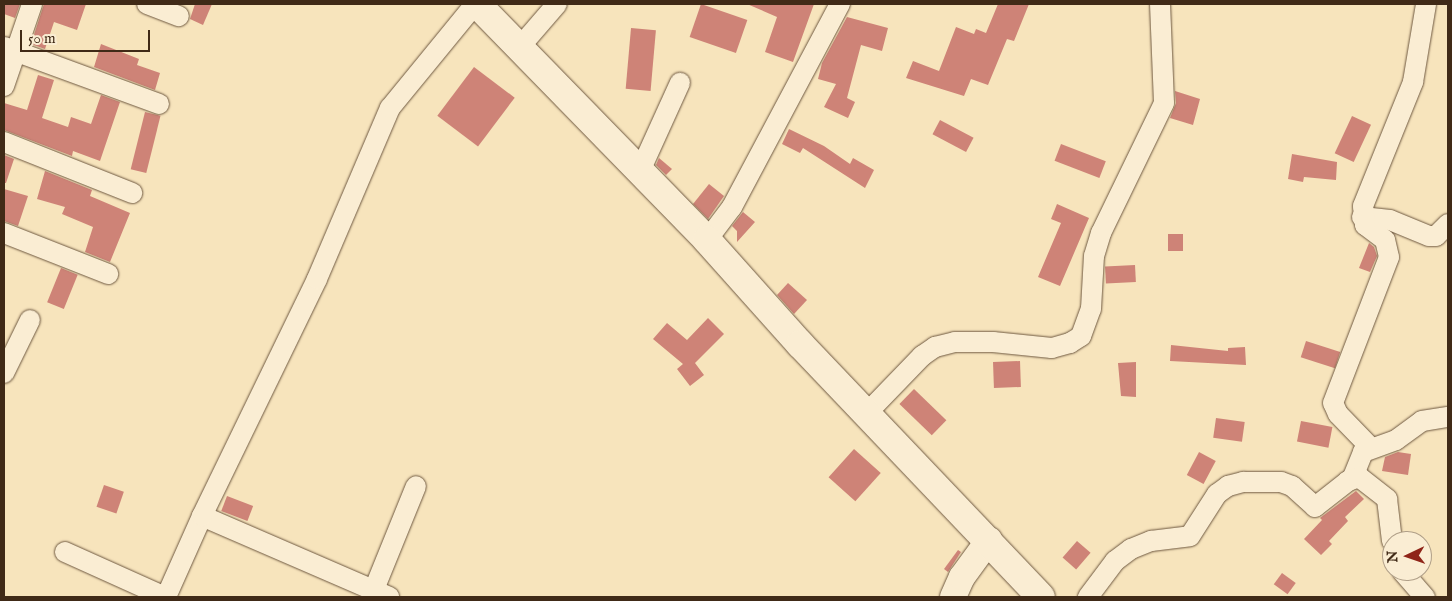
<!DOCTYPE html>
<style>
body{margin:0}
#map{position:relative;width:1452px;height:601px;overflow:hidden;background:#f7e4bc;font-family:"IM FELL English",serif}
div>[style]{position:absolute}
.building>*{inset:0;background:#ce8377;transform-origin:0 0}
.roads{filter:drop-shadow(0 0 1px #6e5840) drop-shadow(0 0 1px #6e5840)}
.minor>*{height:20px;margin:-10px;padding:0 10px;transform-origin:10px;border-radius:10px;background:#faedd3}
.tertiary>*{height:26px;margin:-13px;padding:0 13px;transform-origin:13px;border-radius:13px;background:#faedd3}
.secondary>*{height:28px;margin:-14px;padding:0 14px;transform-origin:14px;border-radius:14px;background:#faedd3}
span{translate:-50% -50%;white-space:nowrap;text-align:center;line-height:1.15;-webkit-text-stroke:4.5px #faedd3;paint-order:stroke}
.frame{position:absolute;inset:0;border:5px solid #402a17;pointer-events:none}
.north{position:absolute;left:1382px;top:531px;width:50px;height:50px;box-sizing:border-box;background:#faedd3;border:1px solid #b09f88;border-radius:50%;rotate:267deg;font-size:14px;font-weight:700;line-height:20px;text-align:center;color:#402a17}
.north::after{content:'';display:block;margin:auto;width:18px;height:22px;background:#8f2418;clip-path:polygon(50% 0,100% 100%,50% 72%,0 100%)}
.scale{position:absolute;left:20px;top:30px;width:130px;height:22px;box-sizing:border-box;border:2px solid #402a17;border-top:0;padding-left:6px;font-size:15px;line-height:18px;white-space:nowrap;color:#402a17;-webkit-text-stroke:4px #faedd3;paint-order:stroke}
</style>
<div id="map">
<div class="building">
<div style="clip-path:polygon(4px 4px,20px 4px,15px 18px,4px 14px)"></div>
<div style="clip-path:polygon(44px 4px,86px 4px,77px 30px,54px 22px,45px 49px,31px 44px)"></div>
<div style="clip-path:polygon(195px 4px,212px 4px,203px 25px,190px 19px)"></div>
<div style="left:701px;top:4px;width:49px;height:35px;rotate:19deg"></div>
<div style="clip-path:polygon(747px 4px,814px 4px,793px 62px,765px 52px,777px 17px)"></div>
<div style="clip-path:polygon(998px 4px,1029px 4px,1014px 41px,1007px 39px,988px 85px,971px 79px,964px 96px,906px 78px,913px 61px,939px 71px,956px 27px,974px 34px,976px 29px,986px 33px)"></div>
<div style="clip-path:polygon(847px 17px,888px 28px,882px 51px,861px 45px,847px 98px,855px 102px,848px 118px,824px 107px,836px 84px,818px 79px,822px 63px)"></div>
<div style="left:631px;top:28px;width:25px;height:61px;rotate:5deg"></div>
<div style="clip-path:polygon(101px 44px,139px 59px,137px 65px,160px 73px,155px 90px,94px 67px)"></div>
<div style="left:474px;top:67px;width:51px;height:61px;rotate:37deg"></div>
<div style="clip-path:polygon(38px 75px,54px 80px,42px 118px,68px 127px,71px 117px,91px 124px,101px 95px,120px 102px,100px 161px,73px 151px,72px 156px,4px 130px,4px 103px,27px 110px)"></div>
<div style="clip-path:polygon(1175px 91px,1200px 99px,1193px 125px,1170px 118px,1176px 103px)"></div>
<div style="left:145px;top:112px;width:16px;height:59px;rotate:14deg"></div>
<div style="left:1352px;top:116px;width:21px;height:41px;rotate:25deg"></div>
<div style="left:940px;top:120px;width:38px;height:16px;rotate:28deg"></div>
<div style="clip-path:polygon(789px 129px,824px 146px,850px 164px,853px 158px,874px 170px,865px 188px,803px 148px,800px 153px,782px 144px)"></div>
<div style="left:1061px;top:144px;width:48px;height:18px;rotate:21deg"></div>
<div style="clip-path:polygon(1292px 154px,1337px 162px,1336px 180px,1304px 177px,1303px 182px,1288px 179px)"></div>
<div style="clip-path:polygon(4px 155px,14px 159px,6px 183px,4px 183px)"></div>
<div style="clip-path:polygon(659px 158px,672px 169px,666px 175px,656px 165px)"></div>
<div style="clip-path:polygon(45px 171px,92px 190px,90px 196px,130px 213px,110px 262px,85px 252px,93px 227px,62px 214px,65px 207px,37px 199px)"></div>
<div style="clip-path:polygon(709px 184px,724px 196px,708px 219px,693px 204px)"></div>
<div style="clip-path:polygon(4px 189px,28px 196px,18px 226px,4px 221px)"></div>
<div style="clip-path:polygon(1057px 204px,1089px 218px,1060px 286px,1038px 277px,1061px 223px,1051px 219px)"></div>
<div style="clip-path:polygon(743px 212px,755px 222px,737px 242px,737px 231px,732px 226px)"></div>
<div style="left:1168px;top:234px;width:15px;height:17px"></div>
<div style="clip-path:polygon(1369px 243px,1374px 247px,1377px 256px,1370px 272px,1359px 268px)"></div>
<div style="left:1135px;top:265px;width:17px;height:30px;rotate:87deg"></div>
<div style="left:61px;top:268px;width:18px;height:37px;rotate:22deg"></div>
<div style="clip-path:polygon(788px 283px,807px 300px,794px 314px,777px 295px)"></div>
<div style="clip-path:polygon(708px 318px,724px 334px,695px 363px,704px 375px,690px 386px,677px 369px,683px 364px,653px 339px,667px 323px,687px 340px)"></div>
<div style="left:1306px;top:341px;width:36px;height:17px;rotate:18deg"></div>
<div style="clip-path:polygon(1171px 345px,1228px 351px,1228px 348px,1245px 347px,1246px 365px,1170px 361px)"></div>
<div style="left:1020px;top:361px;width:26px;height:27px;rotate:88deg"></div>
<div style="clip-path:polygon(1136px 362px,1136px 397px,1121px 396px,1118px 363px)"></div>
<div style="left:914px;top:389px;width:45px;height:21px;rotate:44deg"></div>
<div style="left:1216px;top:418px;width:29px;height:20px;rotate:8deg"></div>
<div style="left:1301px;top:421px;width:32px;height:21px;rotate:11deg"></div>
<div style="left:854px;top:449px;width:36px;height:38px;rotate:42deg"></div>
<div style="left:1199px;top:452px;width:19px;height:26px;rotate:28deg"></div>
<div style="clip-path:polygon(1398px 452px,1411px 454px,1408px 475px,1382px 471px,1385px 457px)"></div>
<div style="left:104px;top:485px;width:21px;height:23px;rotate:19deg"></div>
<div style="clip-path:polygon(1356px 491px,1364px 499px,1345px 517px,1348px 521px,1329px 541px,1332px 544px,1321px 555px,1304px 539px,1322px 520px,1320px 518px)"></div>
<div style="left:227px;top:496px;width:28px;height:16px;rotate:21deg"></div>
<div style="left:1077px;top:541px;width:18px;height:22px;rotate:41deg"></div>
<div style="clip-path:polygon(958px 550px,961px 552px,948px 572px,944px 569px)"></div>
<div style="left:1282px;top:573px;width:17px;height:14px;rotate:36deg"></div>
</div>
<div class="roads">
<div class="minor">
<div style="left:147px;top:4px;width:34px;rotate:21deg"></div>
<div style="left:4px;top:47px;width:165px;rotate:20.2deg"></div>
<div style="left:519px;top:48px;width:58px;rotate:-49.2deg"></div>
<div style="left:4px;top:86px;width:87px;rotate:-71.1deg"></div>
<div style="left:4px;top:142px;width:138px;rotate:21.7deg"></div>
<div style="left:640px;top:171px;width:97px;rotate:-65.6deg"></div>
<div style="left:1362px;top:217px;width:28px;rotate:6deg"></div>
<div style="left:1390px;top:220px;width:42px;rotate:22.3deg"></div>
<div style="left:1429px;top:236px;width:7px"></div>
<div style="left:1436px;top:236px;width:17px;rotate:-45deg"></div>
<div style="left:4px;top:233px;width:112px;rotate:21.5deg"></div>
<div style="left:707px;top:240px;width:41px;rotate:-52.9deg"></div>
<div style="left:732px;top:207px;width:230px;rotate:-62deg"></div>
<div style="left:4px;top:373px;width:59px;rotate:-63.9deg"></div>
<div style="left:866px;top:414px;width:81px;rotate:-46deg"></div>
<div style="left:922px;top:356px;width:16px;rotate:-35deg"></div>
<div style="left:935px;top:347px;width:21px;rotate:-14deg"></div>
<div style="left:955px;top:342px;width:38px"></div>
<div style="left:993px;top:342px;width:59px;rotate:5.8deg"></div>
<div style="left:1052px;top:348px;width:19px;rotate:-16deg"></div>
<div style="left:1070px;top:343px;width:13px;rotate:-32deg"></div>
<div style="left:1081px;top:336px;width:29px;rotate:-70deg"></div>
<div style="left:1091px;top:309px;width:53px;rotate:-86.8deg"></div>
<div style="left:1094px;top:256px;width:24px;rotate:-73deg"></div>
<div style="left:1101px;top:233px;width:144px;rotate:-64.1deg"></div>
<div style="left:1164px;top:103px;width:99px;rotate:-92.3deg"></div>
<div style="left:1371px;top:448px;width:47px;rotate:-134.1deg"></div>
<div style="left:1338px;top:414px;width:12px;rotate:-114deg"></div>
<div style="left:1333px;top:403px;width:156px;rotate:-69deg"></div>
<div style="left:1389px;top:257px;width:17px;rotate:-103deg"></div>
<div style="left:1385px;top:240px;width:25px;rotate:-143deg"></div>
<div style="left:1365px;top:225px;width:19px;rotate:-96deg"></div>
<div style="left:1363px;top:206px;width:134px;rotate:-68deg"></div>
<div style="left:1413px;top:82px;width:79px;rotate:-80.5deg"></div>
<div style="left:1353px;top:477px;width:27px;rotate:-68deg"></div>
<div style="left:1363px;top:452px;width:35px;rotate:-20deg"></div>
<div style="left:1396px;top:440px;width:32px;rotate:-36deg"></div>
<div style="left:1422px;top:421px;width:26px;rotate:-9deg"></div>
<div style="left:202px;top:516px;width:204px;rotate:23.4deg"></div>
<div style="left:65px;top:552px;width:110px;rotate:24.2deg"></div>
<div style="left:1402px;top:571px;width:35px;rotate:49deg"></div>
<div style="left:373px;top:592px;width:114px;rotate:-67.9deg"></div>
<div style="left:166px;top:597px;width:89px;rotate:-66deg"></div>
<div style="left:202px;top:516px;width:263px;rotate:-64.1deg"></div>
<div style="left:317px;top:279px;width:186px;rotate:-66.9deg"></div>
<div style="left:390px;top:108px;width:134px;rotate:-50.7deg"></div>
<div style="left:1088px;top:597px;width:45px;rotate:-53.1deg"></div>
<div style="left:1115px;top:561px;width:20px;rotate:-37deg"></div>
<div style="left:1131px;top:549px;width:22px;rotate:-22deg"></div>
<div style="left:1151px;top:541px;width:39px;rotate:-7deg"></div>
<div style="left:1190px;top:536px;width:50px;rotate:-57.3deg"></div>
<div style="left:1217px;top:494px;width:14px;rotate:-36deg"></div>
<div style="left:1228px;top:486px;width:16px;rotate:-15deg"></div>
<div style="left:1243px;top:482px;width:38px"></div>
<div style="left:1281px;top:482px;width:12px;rotate:20deg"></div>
<div style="left:1292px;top:486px;width:31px;rotate:42deg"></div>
<div style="left:1315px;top:507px;width:42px;rotate:-38.2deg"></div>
<div style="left:1348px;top:481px;width:12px;rotate:-20deg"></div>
<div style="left:1359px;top:477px;width:36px;rotate:38deg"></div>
<div style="left:1387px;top:499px;width:42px;rotate:83.2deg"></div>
</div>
<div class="tertiary">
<div style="left:953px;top:597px;width:22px;rotate:-66deg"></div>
<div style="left:962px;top:577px;width:46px;rotate:-53.9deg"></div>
</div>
<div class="secondary">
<div style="left:477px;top:4px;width:330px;rotate:45.7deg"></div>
<div style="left:707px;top:240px;width:140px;rotate:48.2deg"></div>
<div style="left:800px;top:344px;width:349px;rotate:46.4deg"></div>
</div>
</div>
<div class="frame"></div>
<div class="north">N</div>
<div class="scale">50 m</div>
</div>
